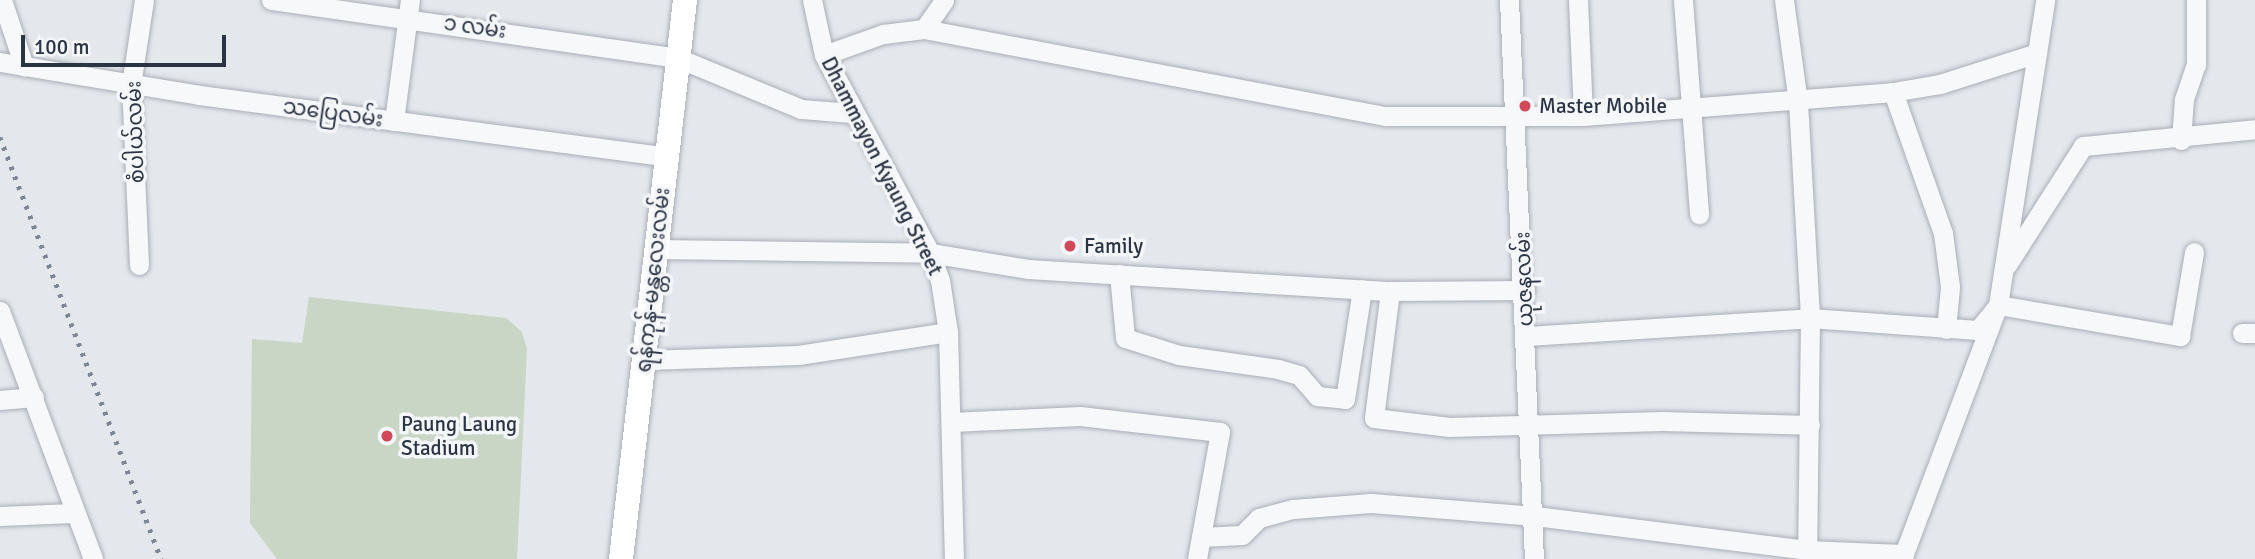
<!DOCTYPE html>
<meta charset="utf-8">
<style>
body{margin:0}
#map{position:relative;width:2255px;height:559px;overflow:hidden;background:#e4e7ec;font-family:Signika,"Noto Sans Myanmar",sans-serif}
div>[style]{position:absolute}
.green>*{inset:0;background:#c9d6c5}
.roads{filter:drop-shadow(0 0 2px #a9aeb7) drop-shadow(0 0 2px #a9aeb7)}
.minor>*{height:19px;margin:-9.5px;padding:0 9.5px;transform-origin:9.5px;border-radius:9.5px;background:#f7f8fa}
.major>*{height:24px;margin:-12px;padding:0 12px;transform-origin:12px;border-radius:12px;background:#fff}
.rail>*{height:4.5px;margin-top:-2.25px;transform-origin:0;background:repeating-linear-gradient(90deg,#7d8696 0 3.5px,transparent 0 10.5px)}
.dots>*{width:19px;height:19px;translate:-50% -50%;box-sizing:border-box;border:4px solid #f4f6f9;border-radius:50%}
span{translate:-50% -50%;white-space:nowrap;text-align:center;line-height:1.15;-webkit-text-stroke:7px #f4f6f9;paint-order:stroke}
.street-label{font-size:21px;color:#2b3445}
.poi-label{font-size:21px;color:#2b3445}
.left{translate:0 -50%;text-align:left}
.scale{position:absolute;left:21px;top:35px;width:205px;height:32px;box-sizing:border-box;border:4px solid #2b3445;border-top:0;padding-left:9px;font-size:21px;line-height:24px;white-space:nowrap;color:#2b3445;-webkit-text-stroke:5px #f4f6f9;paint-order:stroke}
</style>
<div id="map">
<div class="green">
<div style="clip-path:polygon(309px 297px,506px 318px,522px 332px,527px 349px,517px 559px,277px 559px,250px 523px,252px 339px,302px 343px)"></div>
</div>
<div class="roads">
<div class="minor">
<div style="left:2px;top:0;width:70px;rotate:71.6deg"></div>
<div style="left:271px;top:0;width:411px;rotate:8.1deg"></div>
<div style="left:678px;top:58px;width:133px;rotate:22.5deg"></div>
<div style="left:801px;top:109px;width:51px;rotate:4.5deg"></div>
<div style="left:812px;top:0;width:56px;rotate:77.7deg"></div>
<div style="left:824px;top:55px;width:225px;rotate:61.8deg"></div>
<div style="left:930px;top:253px;width:29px;rotate:70deg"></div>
<div style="left:940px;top:280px;width:53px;rotate:81.3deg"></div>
<div style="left:1509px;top:0;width:560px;rotate:87.44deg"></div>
<div style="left:1578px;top:0;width:116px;rotate:87.5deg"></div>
<div style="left:1683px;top:0;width:215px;rotate:85.7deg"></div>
<div style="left:1784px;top:0;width:103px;rotate:82.2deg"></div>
<div style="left:1798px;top:102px;width:216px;rotate:86.8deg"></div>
<div style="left:1810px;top:318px;width:232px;rotate:90.7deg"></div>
<div style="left:924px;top:29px;width:35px;rotate:-55deg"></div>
<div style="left:824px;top:55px;width:63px;rotate:-19.6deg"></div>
<div style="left:883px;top:34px;width:41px;rotate:-7deg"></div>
<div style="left:924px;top:29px;width:470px;rotate:10.7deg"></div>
<div style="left:1386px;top:116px;width:197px"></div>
<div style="left:1583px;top:116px;width:311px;rotate:-4.4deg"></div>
<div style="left:1893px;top:92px;width:48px;rotate:-9.7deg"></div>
<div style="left:1940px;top:84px;width:102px;rotate:-17.7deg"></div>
<div style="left:0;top:62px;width:202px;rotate:9.4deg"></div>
<div style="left:199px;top:95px;width:472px;rotate:7.5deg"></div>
<div style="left:1893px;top:92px;width:150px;rotate:70.5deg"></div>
<div style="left:1943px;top:233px;width:54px;rotate:82.6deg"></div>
<div style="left:1950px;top:287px;width:42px;rotate:95.4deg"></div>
<div style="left:394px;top:121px;width:122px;rotate:-82.5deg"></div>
<div style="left:2181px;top:140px;width:41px;rotate:-85.8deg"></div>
<div style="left:2184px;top:99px;width:36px;rotate:-71deg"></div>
<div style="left:2196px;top:65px;width:65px;rotate:-90deg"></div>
<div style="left:658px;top:249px;width:272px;rotate:0.8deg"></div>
<div style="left:930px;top:253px;width:99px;rotate:9.3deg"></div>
<div style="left:1028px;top:269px;width:363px;rotate:3.5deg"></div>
<div style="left:1390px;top:291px;width:135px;rotate:-0.4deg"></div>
<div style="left:139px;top:265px;width:180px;rotate:-92.5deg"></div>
<div style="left:131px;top:85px;width:86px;rotate:-81.3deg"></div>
<div style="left:2007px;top:265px;width:141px;rotate:-57.4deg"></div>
<div style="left:2083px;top:146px;width:173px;rotate:-5.6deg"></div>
<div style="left:1119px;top:274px;width:64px;rotate:84.6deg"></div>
<div style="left:1125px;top:338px;width:57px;rotate:17.5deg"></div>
<div style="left:1179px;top:355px;width:100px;rotate:8deg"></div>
<div style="left:1278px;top:369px;width:22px;rotate:16deg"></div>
<div style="left:1299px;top:375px;width:28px;rotate:49deg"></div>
<div style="left:1317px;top:396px;width:28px;rotate:6deg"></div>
<div style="left:1345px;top:399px;width:111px;rotate:-81.2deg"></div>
<div style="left:1390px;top:291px;width:128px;rotate:97.2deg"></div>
<div style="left:1374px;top:418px;width:76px;rotate:6.8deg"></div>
<div style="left:1449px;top:427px;width:213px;rotate:-1.6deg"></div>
<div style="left:1662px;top:421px;width:148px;rotate:1.5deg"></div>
<div style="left:0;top:311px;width:265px;rotate:69.4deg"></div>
<div style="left:2242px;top:333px;width:13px"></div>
<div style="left:1527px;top:336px;width:284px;rotate:-3.6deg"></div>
<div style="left:1810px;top:318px;width:168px;rotate:4.1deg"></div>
<div style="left:1978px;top:330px;width:32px;rotate:-51deg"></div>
<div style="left:1998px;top:305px;width:185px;rotate:9.7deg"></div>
<div style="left:2180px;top:336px;width:85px;rotate:-80.5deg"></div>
<div style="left:645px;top:360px;width:153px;rotate:-1.9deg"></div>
<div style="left:798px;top:355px;width:152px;rotate:-8.7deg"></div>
<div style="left:948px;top:332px;width:227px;rotate:88.5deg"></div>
<div style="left:0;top:400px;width:34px;rotate:-5deg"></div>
<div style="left:951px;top:422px;width:129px;rotate:-2.7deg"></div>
<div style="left:1080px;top:416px;width:141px;rotate:6.5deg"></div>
<div style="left:1220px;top:432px;width:129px;rotate:100.3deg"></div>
<div style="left:0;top:516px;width:73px;rotate:-2.4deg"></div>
<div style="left:1201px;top:537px;width:41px;rotate:-2.8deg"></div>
<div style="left:1242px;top:535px;width:24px;rotate:-45deg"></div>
<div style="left:1259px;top:518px;width:35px;rotate:-15deg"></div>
<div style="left:1293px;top:509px;width:78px;rotate:-4.4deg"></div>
<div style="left:1371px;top:503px;width:165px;rotate:4.5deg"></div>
<div style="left:1535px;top:516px;width:274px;rotate:7.1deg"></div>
<div style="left:1807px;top:550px;width:97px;rotate:2.4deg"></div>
<div style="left:1902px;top:559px;width:272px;rotate:-69.3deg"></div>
<div style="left:1998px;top:305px;width:309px;rotate:-81.2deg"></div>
</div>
<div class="major">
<div style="left:621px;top:559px;width:563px;rotate:-83.47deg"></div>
</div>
</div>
<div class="rail">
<div style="left:0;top:137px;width:452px;rotate:69.1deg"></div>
</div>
<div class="dots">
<div style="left:1525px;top:106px;background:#d1495b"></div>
<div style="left:1070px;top:246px;background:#d1495b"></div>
<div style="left:387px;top:436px;background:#d1495b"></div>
</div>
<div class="street-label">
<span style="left:475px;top:27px;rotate:8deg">၁ လမ်း</span>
<span style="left:333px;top:113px;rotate:8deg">သပြေလမ်း</span>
<span style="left:135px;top:132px;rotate:-92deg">စံပါယ်လမ်း</span>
<span style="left:882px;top:166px;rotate:63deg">Dhammayon Kyaung Street</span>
<span style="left:1524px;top:279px;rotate:-92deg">ယုဇနလမ်း</span>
<span style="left:653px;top:280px;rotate:-84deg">ရန်ကုန်-မန္တလေးလမ်း</span>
</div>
<div class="poi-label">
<span class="left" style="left:1539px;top:106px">Master Mobile</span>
<span class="left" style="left:1084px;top:246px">Family</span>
<span class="left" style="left:401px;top:436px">Paung Laung<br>Stadium</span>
</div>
<div class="scale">100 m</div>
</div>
